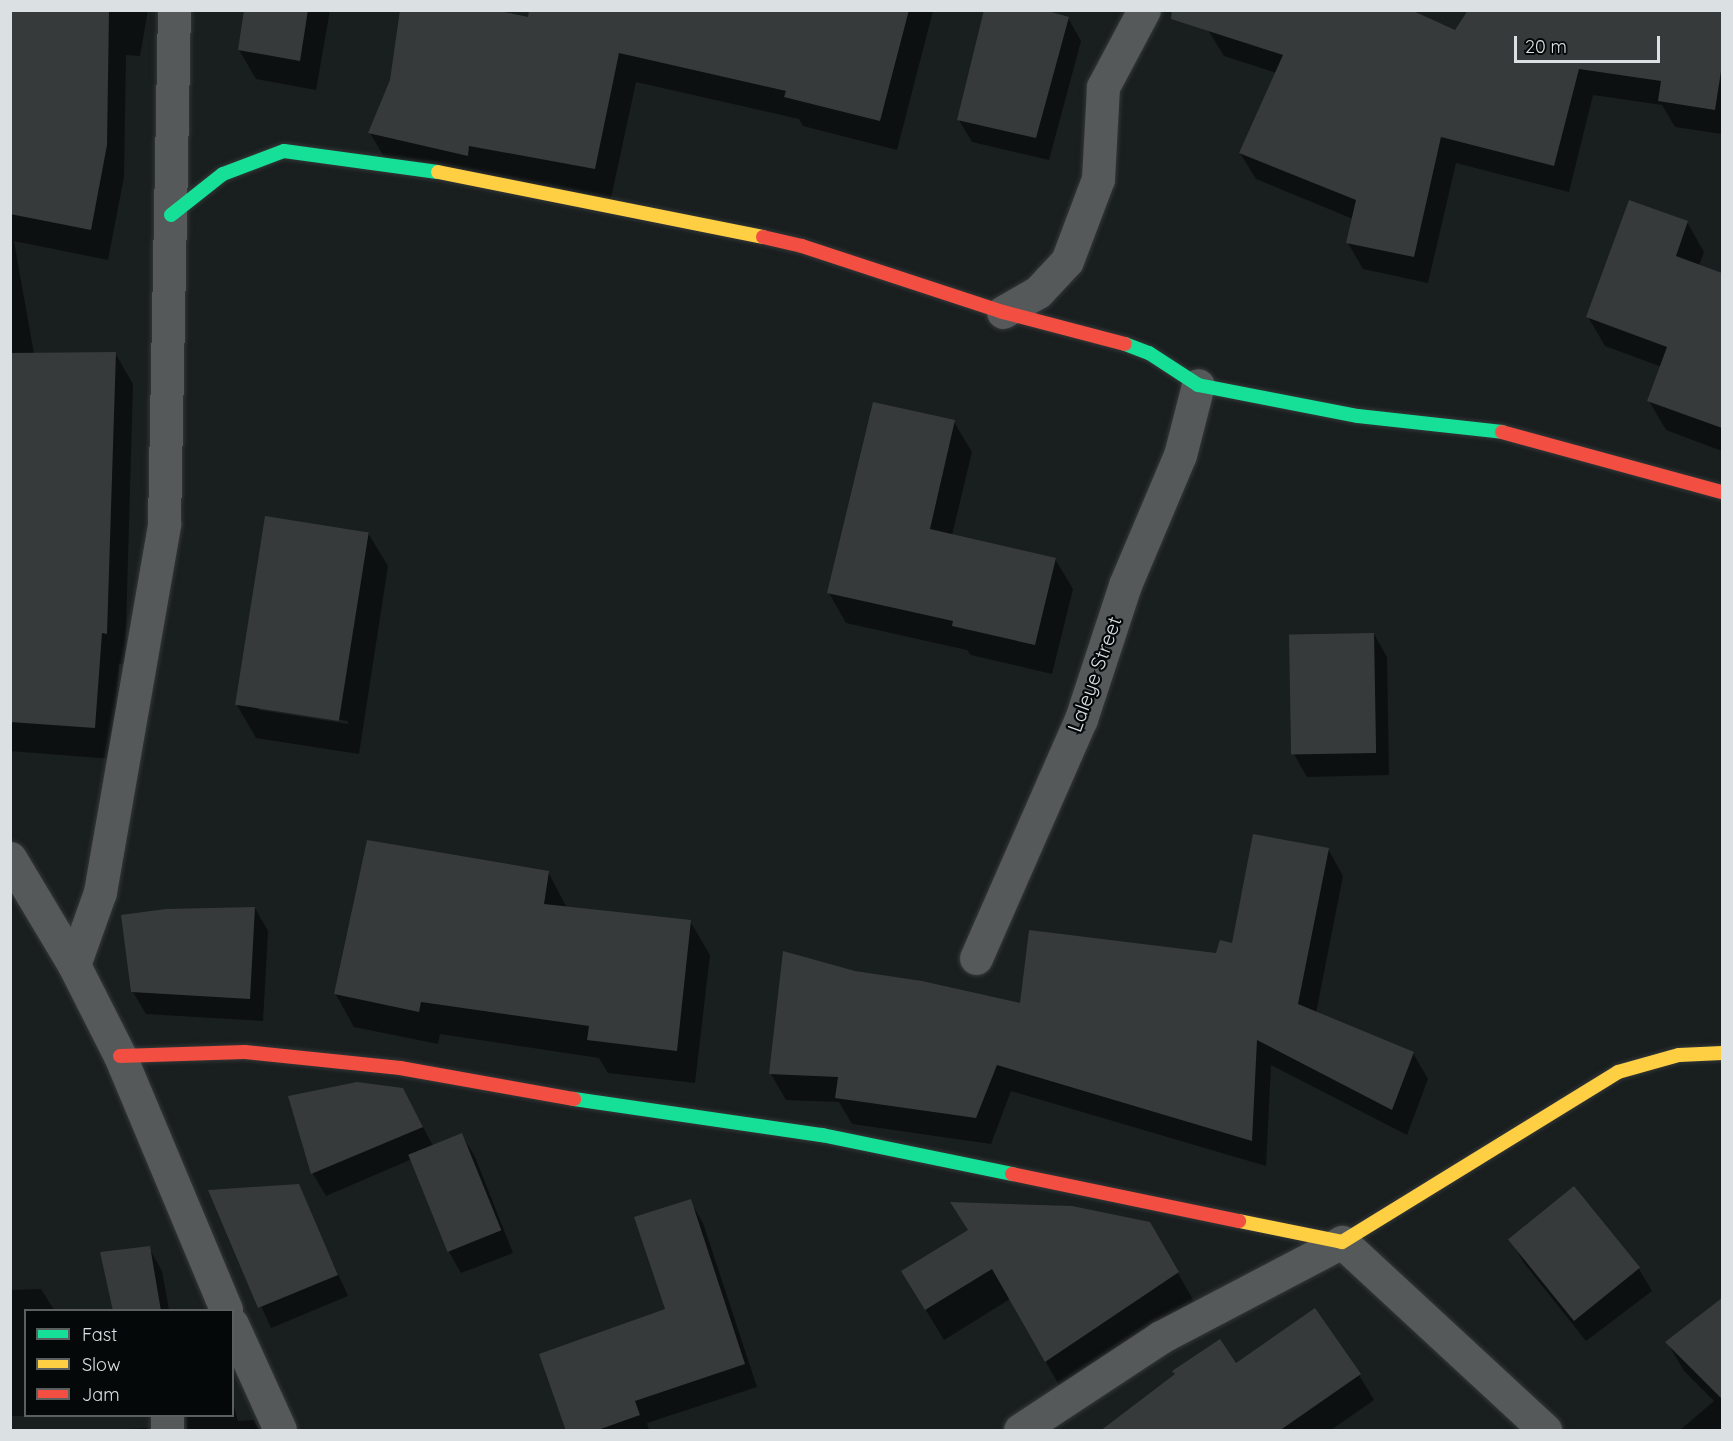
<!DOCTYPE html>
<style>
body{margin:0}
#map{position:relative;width:1733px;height:1441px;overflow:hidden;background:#191e1f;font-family:Quicksand,sans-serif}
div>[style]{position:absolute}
.shadow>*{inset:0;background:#0007}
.building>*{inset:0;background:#363a3b;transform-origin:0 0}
.roads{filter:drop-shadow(0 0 2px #343737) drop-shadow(0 0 2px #343737)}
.street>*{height:33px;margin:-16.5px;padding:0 16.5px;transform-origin:16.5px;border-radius:16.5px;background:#55595a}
.fast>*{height:14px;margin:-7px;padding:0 7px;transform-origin:7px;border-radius:7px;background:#16e098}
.slow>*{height:14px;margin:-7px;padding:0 7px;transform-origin:7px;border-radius:7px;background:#ffcf43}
.jam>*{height:14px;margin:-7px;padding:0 7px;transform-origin:7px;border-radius:7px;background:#f24e42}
span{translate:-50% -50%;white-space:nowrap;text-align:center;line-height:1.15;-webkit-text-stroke:4.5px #050809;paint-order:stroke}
.street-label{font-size:20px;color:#dbe1e2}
.frame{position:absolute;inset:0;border:12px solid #dbe1e2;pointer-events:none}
.legend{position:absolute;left:24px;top:1309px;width:210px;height:108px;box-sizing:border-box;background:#050809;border:2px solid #5b5f60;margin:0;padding:8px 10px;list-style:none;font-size:18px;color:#dbe1e2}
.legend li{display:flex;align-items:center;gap:12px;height:30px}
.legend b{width:30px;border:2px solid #5b5f60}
.scale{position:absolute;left:1514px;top:36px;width:146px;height:27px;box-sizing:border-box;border:3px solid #dbe1e2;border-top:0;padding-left:8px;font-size:18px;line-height:21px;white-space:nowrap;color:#dbe1e2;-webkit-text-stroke:4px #050809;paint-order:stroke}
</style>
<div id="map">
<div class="shadow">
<div style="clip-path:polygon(10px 10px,148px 10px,140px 56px,126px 55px,124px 177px,108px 260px,14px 241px,34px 354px,115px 353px,133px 384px,125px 664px,119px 664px,112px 759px,10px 751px)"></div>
<div style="clip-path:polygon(246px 10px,330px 10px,316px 90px,256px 79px,239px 50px)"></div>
<div style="clip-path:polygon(531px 10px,933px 10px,933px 11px,897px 150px,803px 126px,799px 119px,636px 82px,611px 198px,387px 162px,370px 133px,529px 19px)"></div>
<div style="clip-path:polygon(1470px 10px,1722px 10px,1722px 134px,1675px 127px,1662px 105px,1593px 95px,1569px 192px,1456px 163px,1428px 283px,1363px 269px,1348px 243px,1353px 219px,1256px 179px,1240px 153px,1277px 73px,1224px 56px,1208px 30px,1456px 32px)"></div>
<div style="clip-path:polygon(1068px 18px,1081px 41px,1049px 160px,972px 142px,959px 120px)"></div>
<div style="clip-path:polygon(1687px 222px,1704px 252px,1699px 266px,1722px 274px,1722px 451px,1666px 430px,1649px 401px,1662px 367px,1605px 346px,1588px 317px)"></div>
<div style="clip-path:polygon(954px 422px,972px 452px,952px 535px,1055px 559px,1073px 589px,1052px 674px,971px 655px,967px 650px,846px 623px,829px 593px)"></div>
<div style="clip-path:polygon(evenodd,368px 533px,388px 566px,359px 754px,256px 738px,237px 705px,368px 533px,259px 707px,348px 721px,348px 724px,259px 710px,259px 707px)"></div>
<div style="clip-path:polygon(1374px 634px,1387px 657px,1389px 775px,1307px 777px,1294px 754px)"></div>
<div style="clip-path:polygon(1328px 849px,1343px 876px,1316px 1013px,1413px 1053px,1428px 1079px,1407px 1135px,1271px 1065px,1266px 1166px,1011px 1091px,991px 1144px,852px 1124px,839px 1102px,786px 1100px,771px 1074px,1217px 955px,1233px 945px)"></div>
<div style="clip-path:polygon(548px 872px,567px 908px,690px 921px,710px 955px,695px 1083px,608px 1073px,599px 1058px,440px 1034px,438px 1044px,354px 1027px,335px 993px)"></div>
<div style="clip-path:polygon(255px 908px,268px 931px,263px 1021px,146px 1014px,133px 992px)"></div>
<div style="clip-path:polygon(403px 1089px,433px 1146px,462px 1135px,475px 1157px,513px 1253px,461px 1273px,448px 1250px,412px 1159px,326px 1196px,313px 1174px,290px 1098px)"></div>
<div style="clip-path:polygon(298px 1186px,348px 1296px,271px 1328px,210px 1192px)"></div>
<div style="clip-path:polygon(690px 1201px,703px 1223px,757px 1387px,647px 1423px,649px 1430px,568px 1430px,667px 1310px)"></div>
<div style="clip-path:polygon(1149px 1223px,1195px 1303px,1063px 1392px,1010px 1299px,944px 1340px,921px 1302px,969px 1232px)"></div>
<div style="clip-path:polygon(1511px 1241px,1639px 1269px,1652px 1291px,1586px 1341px,1524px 1263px)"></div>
<div style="clip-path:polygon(149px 1248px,162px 1271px,169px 1310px,114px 1310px)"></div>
<div style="clip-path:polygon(41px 1289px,54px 1310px,26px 1310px,26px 1416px,32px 1416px,10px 1416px,10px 1290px)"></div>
<div style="clip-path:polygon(1722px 1300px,1722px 1430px,1680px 1430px,1714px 1401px,1684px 1371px,1667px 1342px)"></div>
<div style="clip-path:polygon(1236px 1365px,1359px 1375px,1374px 1400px,1331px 1430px,1140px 1430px)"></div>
<div style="clip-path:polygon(232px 1400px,238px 1421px,254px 1420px,259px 1430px,187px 1430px,186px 1416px,232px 1416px)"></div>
<div style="clip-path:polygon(147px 1428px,149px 1430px,109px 1430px)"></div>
</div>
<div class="building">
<div style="clip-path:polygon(10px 10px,109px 10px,107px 145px,91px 230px,10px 214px)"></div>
<div style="clip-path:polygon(244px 10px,308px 10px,300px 61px,238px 50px)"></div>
<div style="clip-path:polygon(400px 10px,495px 10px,528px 17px,529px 10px,909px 10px,880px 121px,784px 97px,786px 91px,619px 53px,595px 169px,469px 146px,468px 156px,368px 133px,390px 80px)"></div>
<div style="clip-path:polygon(984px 10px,1044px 10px,1069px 17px,1036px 138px,957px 120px)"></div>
<div style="clip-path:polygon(1172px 10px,1411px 10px,1455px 30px,1468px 10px,1722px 10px,1722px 65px,1715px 110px,1658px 101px,1661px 81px,1579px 69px,1554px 166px,1441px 137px,1414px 257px,1346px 243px,1356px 200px,1239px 153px,1283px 55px,1171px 19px)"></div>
<div style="clip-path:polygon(1629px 200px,1688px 221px,1676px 256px,1722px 273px,1722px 428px,1647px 401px,1667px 347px,1586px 317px)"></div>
<div style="clip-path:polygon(116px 352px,107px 634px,102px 633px,95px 728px,10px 722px,10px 353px)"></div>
<div style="clip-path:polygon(873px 402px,955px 420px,930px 529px,1056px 558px,1035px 645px,952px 626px,953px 621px,827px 593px)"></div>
<div style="left:265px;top:516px;width:105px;height:191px;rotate:9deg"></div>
<div style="left:1374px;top:633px;width:120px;height:85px;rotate:89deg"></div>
<div style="clip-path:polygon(1253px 834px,1329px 848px,1298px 1004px,1414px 1052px,1392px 1110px,1257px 1040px,1252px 1141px,997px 1065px,976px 1118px,835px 1098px,838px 1077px,769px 1074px,783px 951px,855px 971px,922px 981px,1020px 1003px,1029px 930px,1216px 953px,1220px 940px,1232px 943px)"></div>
<div style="clip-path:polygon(367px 840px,549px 871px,544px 904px,691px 920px,677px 1051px,587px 1040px,589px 1026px,421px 1002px,419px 1012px,334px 994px)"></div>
<div style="clip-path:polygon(255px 907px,250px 999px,131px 992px,121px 915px,166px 909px)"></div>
<div style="clip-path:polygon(357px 1082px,403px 1088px,423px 1127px,311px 1174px,288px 1096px)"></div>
<div style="left:462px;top:1133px;width:105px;height:58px;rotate:68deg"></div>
<div style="clip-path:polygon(299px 1184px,338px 1275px,258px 1308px,208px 1190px)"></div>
<div style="left:1574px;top:1186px;width:105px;height:85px;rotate:51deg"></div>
<div style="clip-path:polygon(691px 1199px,745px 1364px,635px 1401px,640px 1415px,595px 1431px,566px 1431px,539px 1354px,665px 1309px,634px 1217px)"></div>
<div style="clip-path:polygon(950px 1202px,1072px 1206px,1150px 1222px,1179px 1272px,1045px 1362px,992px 1269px,925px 1310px,901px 1271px,968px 1230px)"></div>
<div style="clip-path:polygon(150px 1246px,161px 1311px,113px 1311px,100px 1252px)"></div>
<div style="clip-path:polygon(1722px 1298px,1722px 1399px,1665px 1342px)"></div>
<div style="clip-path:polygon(1315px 1308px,1361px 1374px,1279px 1431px,1100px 1431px,1175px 1374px,1172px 1371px,1220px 1339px,1236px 1363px)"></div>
</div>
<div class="roads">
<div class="street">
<div style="left:1003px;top:312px;width:40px;rotate:-29.7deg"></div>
<div style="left:1038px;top:292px;width:42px;rotate:-46.9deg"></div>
<div style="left:1067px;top:261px;width:88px;rotate:-69.3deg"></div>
<div style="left:1098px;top:179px;width:92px;rotate:-86.9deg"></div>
<div style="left:1103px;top:87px;width:87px;rotate:-62deg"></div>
<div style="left:10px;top:858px;width:125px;rotate:59.1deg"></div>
<div style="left:74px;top:965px;width:102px;rotate:63.2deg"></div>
<div style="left:120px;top:1056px;width:275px;rotate:67.3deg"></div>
<div style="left:976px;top:958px;width:261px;rotate:-66.3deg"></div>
<div style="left:1081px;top:719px;width:141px;rotate:-71.8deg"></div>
<div style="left:1125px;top:585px;width:141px;rotate:-67.1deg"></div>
<div style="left:1180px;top:455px;width:72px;rotate:-75.6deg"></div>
<div style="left:74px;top:965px;width:77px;rotate:-70.4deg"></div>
<div style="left:100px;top:892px;width:374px;rotate:-80.1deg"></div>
<div style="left:164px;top:524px;width:514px;rotate:-88.89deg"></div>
<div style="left:232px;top:1324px;width:116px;rotate:65.6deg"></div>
<div style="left:167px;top:1430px;width:14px;rotate:-90deg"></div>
<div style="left:1020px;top:1430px;width:169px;rotate:-33.4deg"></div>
<div style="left:1161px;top:1337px;width:204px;rotate:-27.7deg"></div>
<div style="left:1342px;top:1242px;width:277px;rotate:42.8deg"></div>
</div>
<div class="fast">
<div style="left:171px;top:215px;width:66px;rotate:-38.3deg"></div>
<div style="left:223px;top:174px;width:65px;rotate:-20.7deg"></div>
<div style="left:284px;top:151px;width:155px;rotate:7.8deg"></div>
<div style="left:1125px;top:344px;width:26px;rotate:21deg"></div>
<div style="left:1149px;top:353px;width:59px;rotate:33.1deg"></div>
<div style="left:1198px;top:385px;width:163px;rotate:11deg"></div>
<div style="left:1358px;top:416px;width:145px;rotate:6.3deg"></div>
<div style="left:574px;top:1099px;width:251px;rotate:8.3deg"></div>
<div style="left:822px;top:1135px;width:194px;rotate:11.6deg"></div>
</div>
<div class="slow">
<div style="left:438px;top:172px;width:331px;rotate:11.3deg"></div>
<div style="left:1239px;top:1221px;width:105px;rotate:11.5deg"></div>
<div style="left:1342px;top:1242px;width:324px;rotate:-31.6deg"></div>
<div style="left:1618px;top:1072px;width:63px;rotate:-15.6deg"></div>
<div style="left:1679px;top:1055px;width:43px;rotate:-2.7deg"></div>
</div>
<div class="jam">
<div style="left:763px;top:237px;width:40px;rotate:13deg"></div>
<div style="left:802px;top:246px;width:212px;rotate:18.2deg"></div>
<div style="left:1003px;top:312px;width:126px;rotate:14.7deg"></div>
<div style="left:1502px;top:432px;width:228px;rotate:15.3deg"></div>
<div style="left:120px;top:1056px;width:125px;rotate:-1.8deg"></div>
<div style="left:245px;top:1052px;width:156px;rotate:5.9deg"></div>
<div style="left:400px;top:1068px;width:177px;rotate:10.1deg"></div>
<div style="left:1012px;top:1174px;width:232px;rotate:11.7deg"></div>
</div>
</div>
<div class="street-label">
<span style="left:1094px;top:674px;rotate:-70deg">Laleye Street</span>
</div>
<div class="frame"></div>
<ul class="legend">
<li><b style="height:8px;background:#16e098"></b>Fast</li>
<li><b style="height:8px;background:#ffcf43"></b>Slow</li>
<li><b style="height:8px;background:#f24e42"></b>Jam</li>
</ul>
<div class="scale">20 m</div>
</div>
